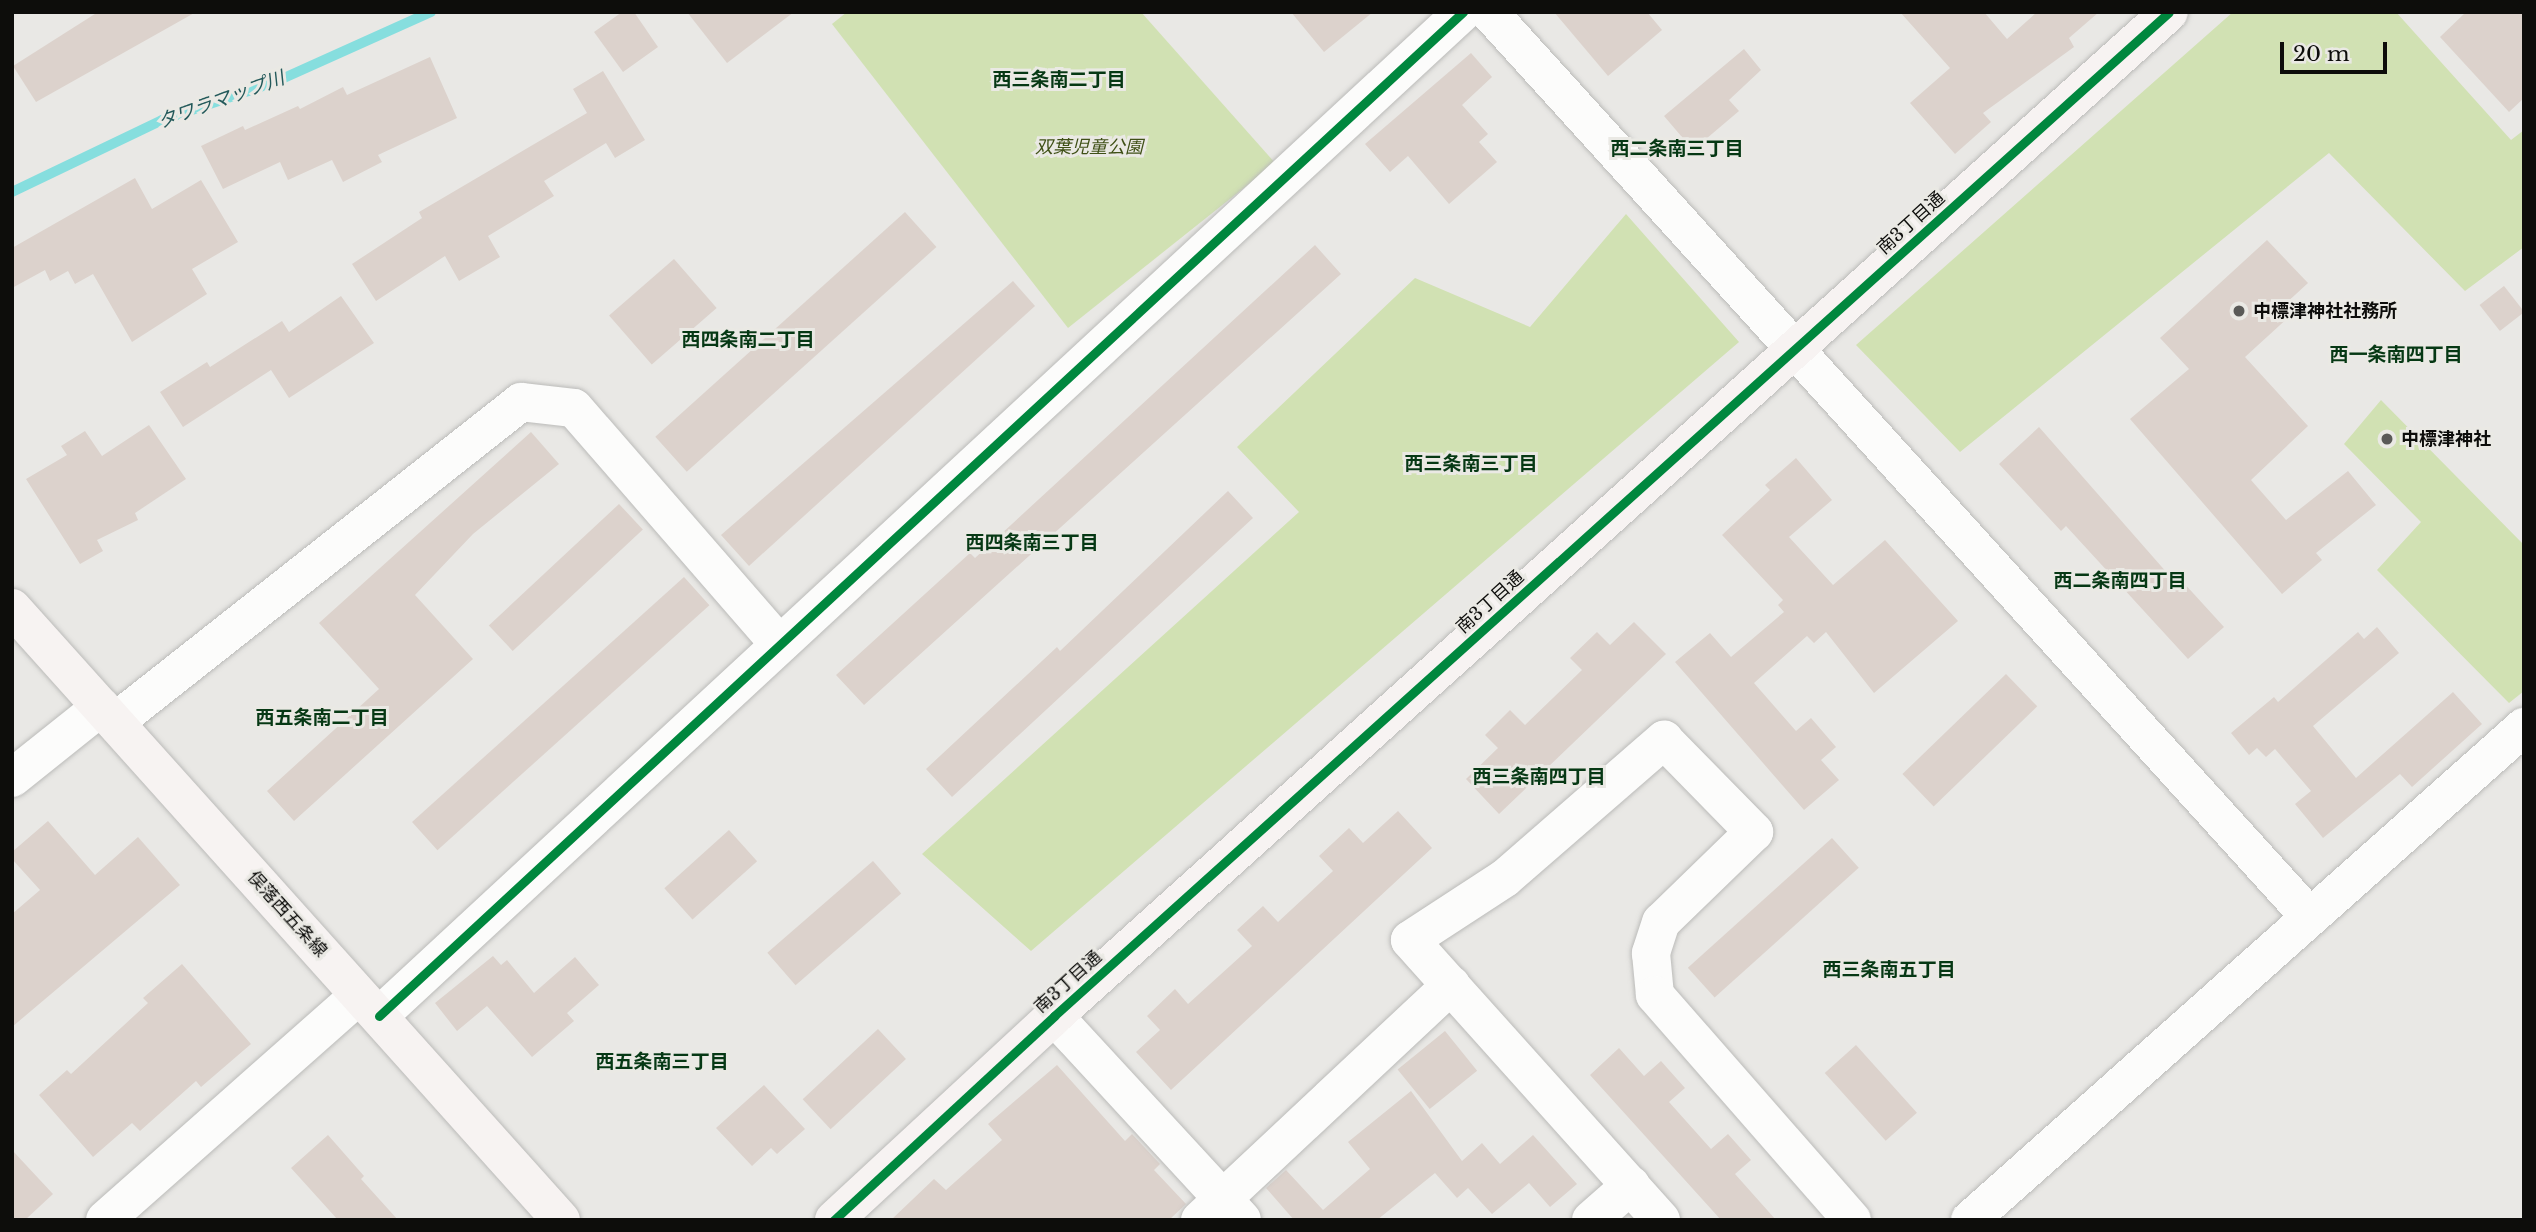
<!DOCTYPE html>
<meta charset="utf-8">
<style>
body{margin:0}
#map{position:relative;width:2536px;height:1232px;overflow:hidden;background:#e9e8e5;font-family:"Libre Baskerville","Noto Sans JP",serif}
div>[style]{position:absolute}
.green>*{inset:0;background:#d1e1b3}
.stream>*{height:10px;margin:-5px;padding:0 5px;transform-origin:5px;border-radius:5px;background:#86dede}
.building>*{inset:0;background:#dcd2cc;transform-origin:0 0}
.roads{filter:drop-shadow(0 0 2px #bbbbb9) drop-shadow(0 0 2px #bbbbb9)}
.street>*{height:38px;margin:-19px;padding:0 19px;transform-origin:19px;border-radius:19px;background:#fcfcfb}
.secondary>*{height:38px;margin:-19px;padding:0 19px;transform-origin:19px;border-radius:19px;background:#f7f3f2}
.cycleway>*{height:9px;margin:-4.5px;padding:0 4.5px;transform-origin:4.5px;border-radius:4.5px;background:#00873e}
.dots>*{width:19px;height:19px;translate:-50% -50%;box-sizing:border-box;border:4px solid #eae9e4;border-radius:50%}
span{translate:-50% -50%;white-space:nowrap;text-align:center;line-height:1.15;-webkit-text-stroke:6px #eae9e4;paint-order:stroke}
.park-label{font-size:18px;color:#3f5016;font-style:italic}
.street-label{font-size:18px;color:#0d0d0b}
.poi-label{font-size:18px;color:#0d0d0b;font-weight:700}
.left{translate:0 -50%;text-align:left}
.neighbourhood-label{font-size:19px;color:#063814;font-weight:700}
.water-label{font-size:19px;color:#23595a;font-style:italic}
.frame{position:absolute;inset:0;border:14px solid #0d0d0b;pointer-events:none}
.scale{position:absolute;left:2280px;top:42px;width:107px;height:32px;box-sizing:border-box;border:4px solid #0d0d0b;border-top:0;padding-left:9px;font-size:21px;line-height:24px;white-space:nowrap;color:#0d0d0b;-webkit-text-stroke:5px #eae9e4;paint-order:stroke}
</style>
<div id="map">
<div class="green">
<div style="clip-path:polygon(847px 12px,1141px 12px,1275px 163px,1068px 328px,832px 24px)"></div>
<div style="clip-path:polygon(2233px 12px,2396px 12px,2511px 140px,2524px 130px,2524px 247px,2465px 291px,2329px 153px,1960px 452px,1856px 345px)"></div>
<div style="clip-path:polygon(1626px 214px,1739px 342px,1031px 951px,922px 854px,1299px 512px,1237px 447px,1415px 278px,1530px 327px)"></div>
<div style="clip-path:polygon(2381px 400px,2524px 545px,2524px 691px,2509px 703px,2377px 570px,2421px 522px,2344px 444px)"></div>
</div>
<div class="stream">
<div style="left:12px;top:192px;width:166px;rotate:-25.6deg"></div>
<div style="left:162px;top:120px;width:119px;rotate:-18.6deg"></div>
<div style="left:275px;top:82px;width:171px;rotate:-24.2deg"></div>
</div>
<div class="building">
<div style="clip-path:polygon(98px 12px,196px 12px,36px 102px,13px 66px)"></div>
<div style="clip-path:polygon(622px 12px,634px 12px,658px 47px,623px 72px,594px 32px)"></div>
<div style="clip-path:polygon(687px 12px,794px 12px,727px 63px)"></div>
<div style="clip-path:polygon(1291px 12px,1373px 12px,1324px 52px)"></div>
<div style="clip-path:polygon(1554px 12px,1647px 12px,1662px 30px,1608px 76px)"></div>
<div style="clip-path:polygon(1900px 12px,1984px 12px,2007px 39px,2037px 12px,2099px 12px,2069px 38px,2074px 47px,1983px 113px,1991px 122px,1955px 154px,1910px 103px,1950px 68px)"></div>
<div style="clip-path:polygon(2466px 12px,2524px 12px,2524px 98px,2509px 112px,2440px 37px)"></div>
<div style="clip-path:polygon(1744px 49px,1761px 70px,1729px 100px,1739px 111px,1693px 150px,1664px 116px)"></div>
<div style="clip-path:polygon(1471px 53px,1492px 77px,1462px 105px,1488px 134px,1479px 142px,1497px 162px,1449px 204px,1408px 156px,1390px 172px,1365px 144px)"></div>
<div style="clip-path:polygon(430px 57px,457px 118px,378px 155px,382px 162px,343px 182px,332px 160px,288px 180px,280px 162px,223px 189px,201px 146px,243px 126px,245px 130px,298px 106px,300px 109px,343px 87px,347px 95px)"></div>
<div style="clip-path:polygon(603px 71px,645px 140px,615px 158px,606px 143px,544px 181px,554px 196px,488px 236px,500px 257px,459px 281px,445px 256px,376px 301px,352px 264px,422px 218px,419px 212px,587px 113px,573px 89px)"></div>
<div style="clip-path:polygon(135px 178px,152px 209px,201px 180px,238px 242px,192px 269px,207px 294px,132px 342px,93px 274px,75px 284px,68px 271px,50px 281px,45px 270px,12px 288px,12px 248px)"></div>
<div style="left:905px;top:212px;width:47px;height:336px;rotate:48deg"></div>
<div style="clip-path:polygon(2267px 240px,2308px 283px,2283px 306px,2291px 315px,2245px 357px,2308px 426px,2251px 480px,2286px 520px,2348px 471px,2376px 505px,2316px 553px,2322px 560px,2282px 594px,2130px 419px,2189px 369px,2160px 338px)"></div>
<div style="clip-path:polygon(1315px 245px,1341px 274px,864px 705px,836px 675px,970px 553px,975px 558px)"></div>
<div style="left:674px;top:259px;width:65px;height:86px;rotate:49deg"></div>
<div style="clip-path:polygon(1013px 281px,1035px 306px,749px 566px,721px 535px)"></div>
<div style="left:2504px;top:286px;width:33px;height:31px;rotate:52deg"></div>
<div style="clip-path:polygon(341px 296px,374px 343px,289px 398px,271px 370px,183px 427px,160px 392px,207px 362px,210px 367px,282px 321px,289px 332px)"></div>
<div style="clip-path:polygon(149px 425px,186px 479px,135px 513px,138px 520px,97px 540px,103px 551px,80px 564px,26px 479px,67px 455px,61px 446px,85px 431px,102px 456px)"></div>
<div style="clip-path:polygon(2039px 427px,2168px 574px,2172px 570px,2224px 627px,2188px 659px,2066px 526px,2061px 531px,1999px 464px)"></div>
<div style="clip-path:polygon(531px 432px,559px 464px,473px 534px,415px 595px,473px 659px,294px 821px,267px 791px,379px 689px,319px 623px)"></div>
<div style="clip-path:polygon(1796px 458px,1832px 500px,1789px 537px,1833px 585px,1885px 540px,1958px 621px,1874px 693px,1826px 632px,1814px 643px,1807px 636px,1754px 683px,1796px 731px,1811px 718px,1836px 747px,1821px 760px,1839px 780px,1804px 810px,1675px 662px,1710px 633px,1731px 657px,1784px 612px,1778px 605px,1783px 600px,1722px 535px,1770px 490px,1765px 485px)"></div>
<div style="clip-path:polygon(1228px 491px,1253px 518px,952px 797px,926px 769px,1057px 647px,1060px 651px)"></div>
<div style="left:619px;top:504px;width:35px;height:178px;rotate:47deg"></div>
<div style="left:684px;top:577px;width:38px;height:366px;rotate:48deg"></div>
<div style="clip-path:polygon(1634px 622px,1666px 654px,1499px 814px,1466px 779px,1498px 748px,1485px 735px,1510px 710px,1525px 725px,1582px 670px,1570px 658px,1597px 632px,1610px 645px)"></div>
<div style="clip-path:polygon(2377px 627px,2399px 653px,2313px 726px,2356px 778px,2453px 692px,2482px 724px,2412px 787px,2400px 774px,2323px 838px,2295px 804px,2311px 791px,2275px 749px,2266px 757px,2257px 748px,2249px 755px,2231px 733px,2274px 697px,2278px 702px,2358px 632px,2364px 639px)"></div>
<div style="left:2006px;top:674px;width:45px;height:144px;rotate:46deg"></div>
<div style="clip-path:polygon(1398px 811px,1432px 848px,1171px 1090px,1136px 1052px,1160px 1030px,1147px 1016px,1175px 989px,1188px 1004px,1252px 946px,1237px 930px,1263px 906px,1278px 922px,1333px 871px,1319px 856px,1349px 828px,1363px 843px)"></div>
<div style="clip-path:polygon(48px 821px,95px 875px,138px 837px,180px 885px,12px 1027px,12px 914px,40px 890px,12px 859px,12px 852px)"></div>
<div style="left:729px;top:830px;width:42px;height:87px;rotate:48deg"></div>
<div style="left:1832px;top:838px;width:40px;height:194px;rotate:48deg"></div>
<div style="left:873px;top:861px;width:43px;height:140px;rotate:49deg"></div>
<div style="clip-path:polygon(493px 956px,501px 965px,507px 960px,534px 993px,575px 957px,599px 985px,567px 1013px,574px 1021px,532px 1057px,487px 1006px,457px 1031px,435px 1003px)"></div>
<div style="clip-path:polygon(182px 964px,251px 1044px,201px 1087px,196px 1081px,140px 1131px,132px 1123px,93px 1157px,39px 1095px,67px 1070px,71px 1074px,148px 1003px,143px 998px)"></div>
<div style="left:878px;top:1029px;width:41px;height:103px;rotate:47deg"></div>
<div style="left:1445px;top:1031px;width:51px;height:61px;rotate:51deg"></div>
<div style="left:1856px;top:1045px;width:91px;height:42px;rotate:48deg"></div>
<div style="clip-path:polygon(1619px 1048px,1644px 1076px,1661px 1061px,1685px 1088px,1669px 1102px,1711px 1149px,1728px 1134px,1751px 1160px,1735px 1174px,1776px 1220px,1721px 1220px,1590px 1075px)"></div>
<div style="clip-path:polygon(1057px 1065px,1125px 1141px,1132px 1134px,1160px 1164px,1154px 1170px,1186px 1204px,1169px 1220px,891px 1220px,934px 1179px,946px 1190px,1002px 1140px,988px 1124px)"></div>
<div style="clip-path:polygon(764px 1085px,805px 1129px,777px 1154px,771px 1148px,752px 1166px,716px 1128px)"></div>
<div style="clip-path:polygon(1411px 1091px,1462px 1161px,1482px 1143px,1500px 1164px,1533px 1135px,1577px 1184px,1550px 1207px,1529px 1183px,1492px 1214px,1468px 1188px,1457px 1198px,1435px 1173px,1377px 1220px,1294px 1220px,1266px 1188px,1286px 1170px,1323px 1210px,1370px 1169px,1348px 1142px)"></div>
<div style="clip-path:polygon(328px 1135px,364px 1176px,361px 1179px,398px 1220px,338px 1220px,291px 1168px)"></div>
<div style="clip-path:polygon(12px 1150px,53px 1194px,25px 1220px,12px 1220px)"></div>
</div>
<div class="roads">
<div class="street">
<div style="left:1489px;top:12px;width:1222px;rotate:47.79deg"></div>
<div style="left:115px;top:722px;width:517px;rotate:-38.24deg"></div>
<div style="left:521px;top:402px;width:53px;rotate:6.5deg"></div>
<div style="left:574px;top:408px;width:313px;rotate:49deg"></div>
<div style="left:12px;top:778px;width:114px;rotate:-38.6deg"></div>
<div style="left:379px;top:1016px;width:1478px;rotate:-42.81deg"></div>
<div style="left:1054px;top:1016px;width:277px;rotate:47.3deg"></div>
<div style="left:105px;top:1220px;width:339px;rotate:-41.5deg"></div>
<div style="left:1200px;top:1220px;width:344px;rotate:-43.1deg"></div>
<div style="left:1591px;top:1220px;width:53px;rotate:-41.2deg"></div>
<div style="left:1661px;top:1220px;width:376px;rotate:-131.9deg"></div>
<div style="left:1410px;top:940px;width:113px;rotate:-33.1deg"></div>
<div style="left:1505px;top:878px;width:211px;rotate:-41deg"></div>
<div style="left:1664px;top:740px;width:129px;rotate:45.6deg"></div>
<div style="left:1754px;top:832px;width:129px;rotate:135.9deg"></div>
<div style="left:1661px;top:922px;width:33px;rotate:108deg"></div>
<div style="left:1651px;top:953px;width:42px;rotate:84.6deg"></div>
<div style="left:1655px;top:995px;width:299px;rotate:48.8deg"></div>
<div style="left:1970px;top:1220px;width:742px;rotate:-41.67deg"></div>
</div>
<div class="secondary">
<div style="left:12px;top:608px;width:822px;rotate:48.11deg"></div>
<div style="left:834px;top:1220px;width:300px;rotate:-42.8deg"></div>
<div style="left:1054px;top:1016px;width:1500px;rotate:-42deg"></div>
</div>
</div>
<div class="cycleway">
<div style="left:379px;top:1016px;width:1478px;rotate:-42.81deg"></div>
<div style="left:834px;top:1220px;width:300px;rotate:-42.8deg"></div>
<div style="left:1054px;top:1016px;width:1500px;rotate:-42deg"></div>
</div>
<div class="dots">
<div style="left:2239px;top:311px;background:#5a5a57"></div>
<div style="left:2387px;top:439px;background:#5a5a57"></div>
</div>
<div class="park-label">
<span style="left:1089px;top:147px">双葉児童公園</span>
</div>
<div class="street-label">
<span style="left:1911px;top:223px;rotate:-42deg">南3丁目通</span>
<span style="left:1490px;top:602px;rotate:-42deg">南3丁目通</span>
<span style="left:287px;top:914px;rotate:48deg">俣落西五条線</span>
<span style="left:1068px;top:982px;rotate:-42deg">南3丁目通</span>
</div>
<div class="poi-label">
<span class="left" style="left:2253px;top:311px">中標津神社社務所</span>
<span class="left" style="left:2401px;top:439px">中標津神社</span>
</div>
<div class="neighbourhood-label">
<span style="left:1059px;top:80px">西三条南二丁目</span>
<span style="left:1677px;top:149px">西二条南三丁目</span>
<span style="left:748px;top:340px">西四条南二丁目</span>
<span style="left:2396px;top:355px">西一条南四丁目</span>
<span style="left:1471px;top:464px">西三条南三丁目</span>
<span style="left:1032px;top:543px">西四条南三丁目</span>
<span style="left:2120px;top:581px">西二条南四丁目</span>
<span style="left:322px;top:718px">西五条南二丁目</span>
<span style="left:1539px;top:777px">西三条南四丁目</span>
<span style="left:1889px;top:970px">西三条南五丁目</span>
<span style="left:662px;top:1062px">西五条南三丁目</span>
</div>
<div class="water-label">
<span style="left:221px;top:100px;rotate:-20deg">タワラマップ川</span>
</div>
<div class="frame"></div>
<div class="scale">20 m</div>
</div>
